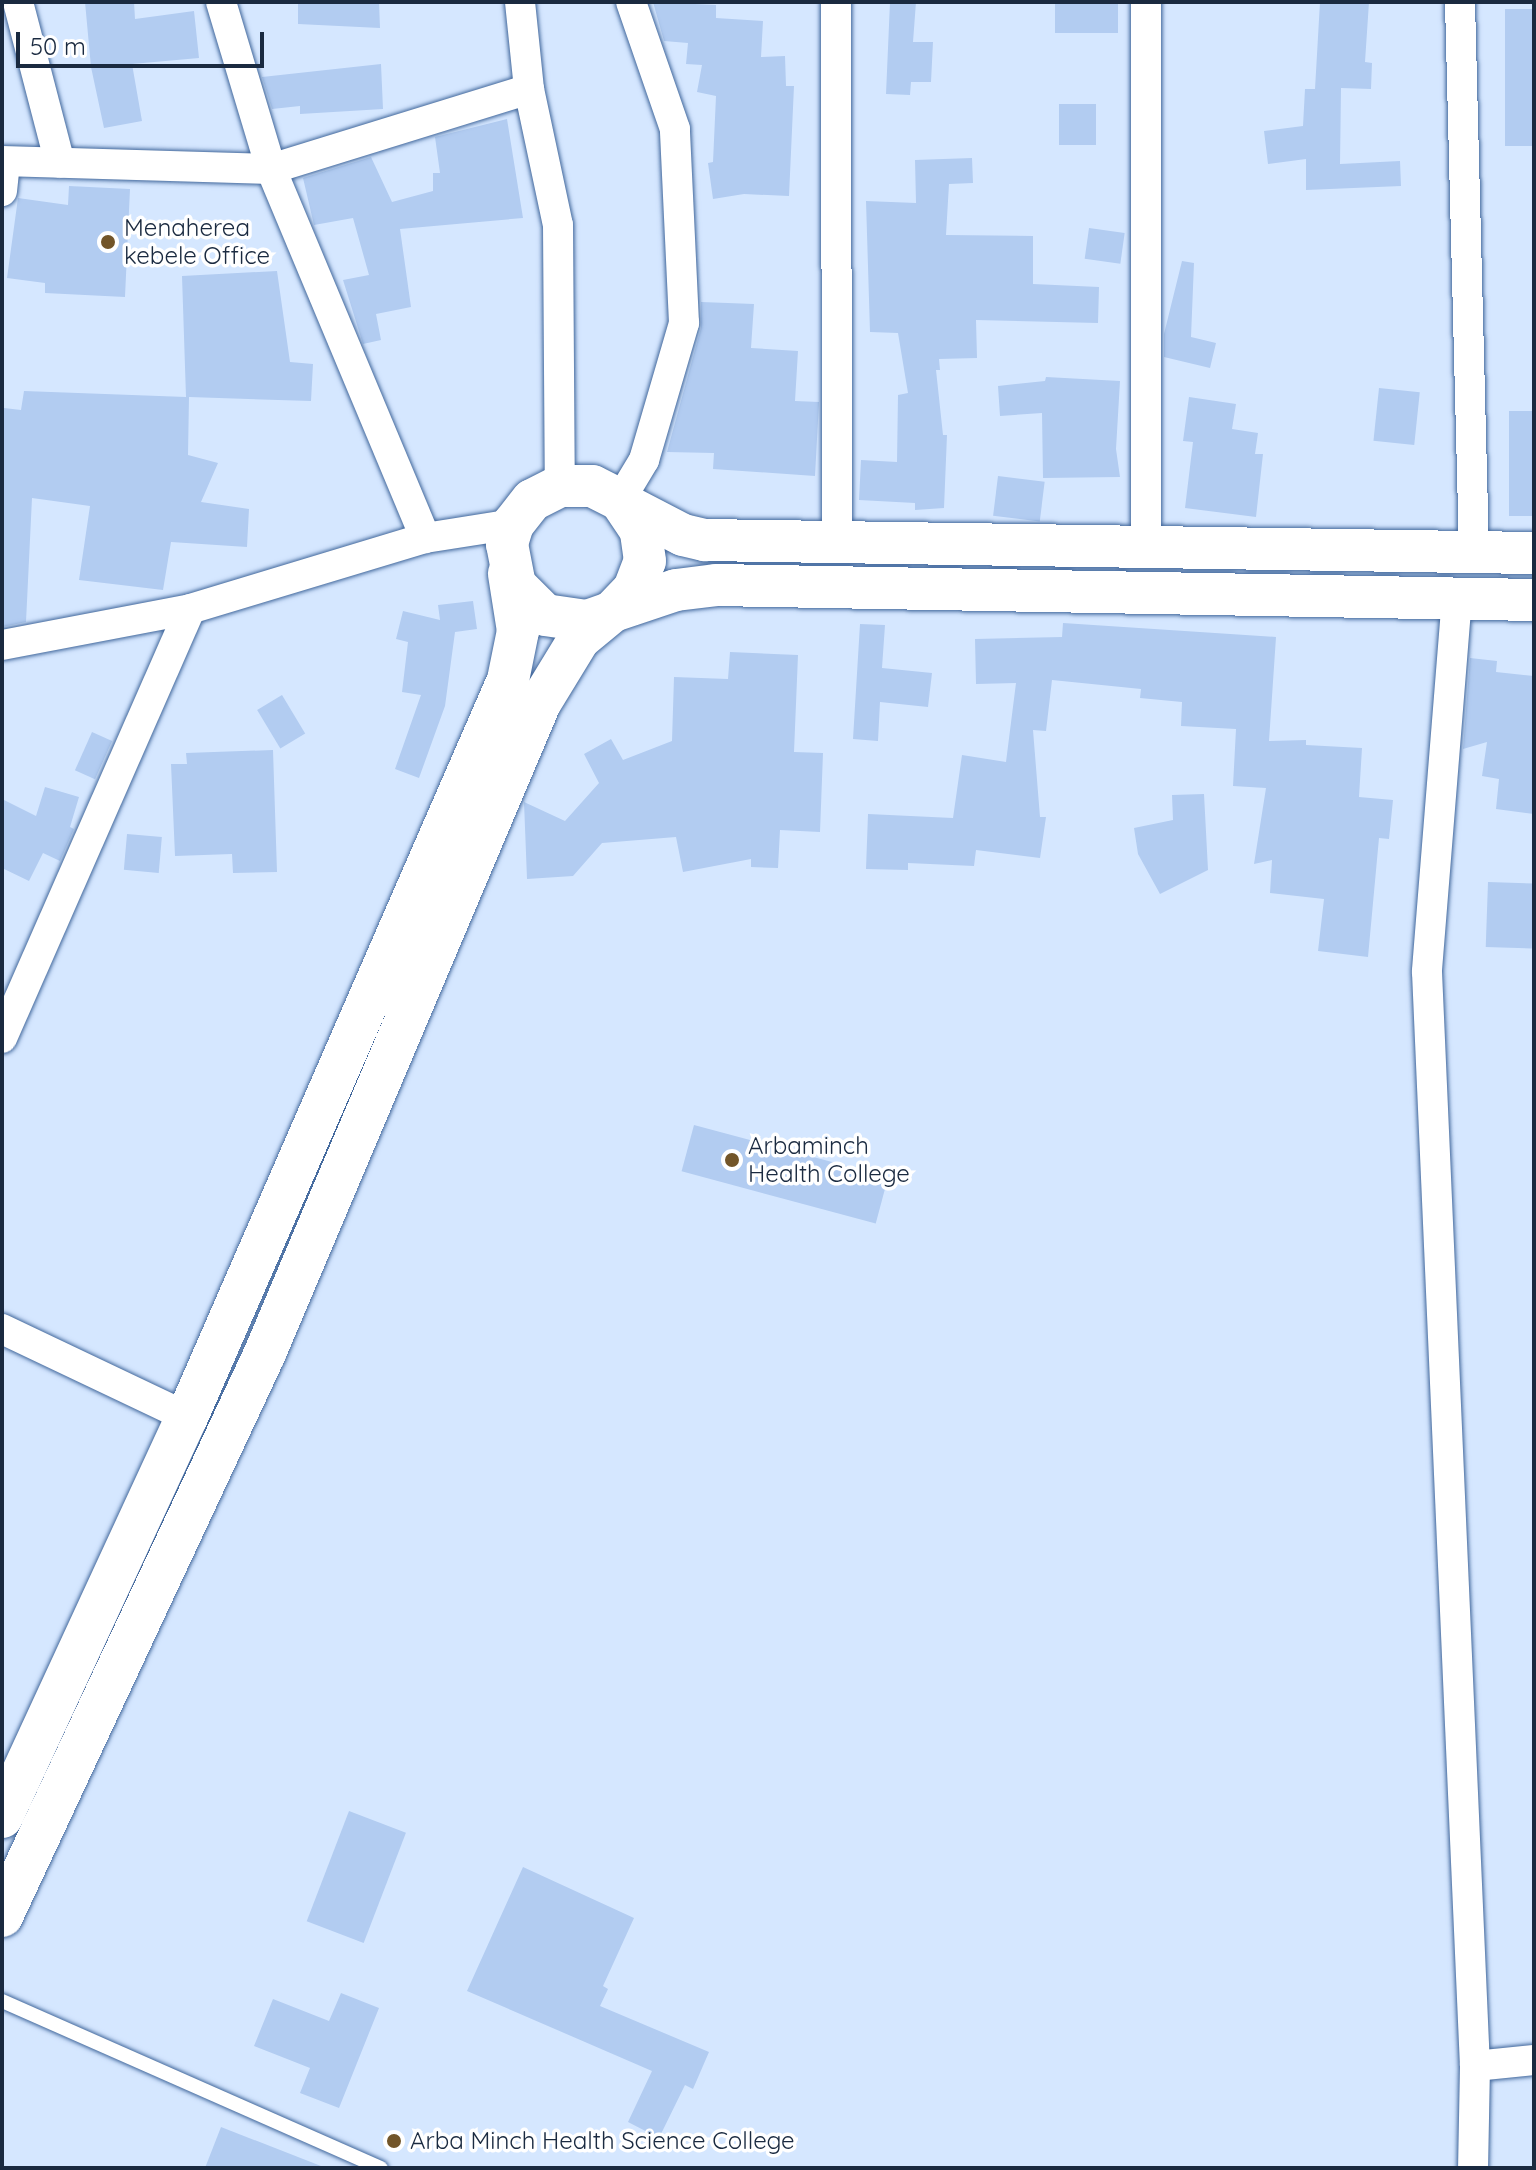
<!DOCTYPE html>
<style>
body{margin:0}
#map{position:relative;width:1536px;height:2170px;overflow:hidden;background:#d5e7ff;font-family:Quicksand,sans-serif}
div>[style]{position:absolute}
.building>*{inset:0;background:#b2ccf1;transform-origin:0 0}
.roads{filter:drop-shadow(0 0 2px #41679c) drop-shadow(0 0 2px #41679c)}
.lane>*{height:14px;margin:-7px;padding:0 7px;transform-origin:7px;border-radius:7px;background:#fff}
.street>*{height:30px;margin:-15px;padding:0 15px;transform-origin:15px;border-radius:15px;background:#fff}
.secondary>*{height:42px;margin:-21px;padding:0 21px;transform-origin:21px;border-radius:21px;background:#fff}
.dots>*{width:22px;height:22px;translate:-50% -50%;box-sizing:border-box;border:4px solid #fff;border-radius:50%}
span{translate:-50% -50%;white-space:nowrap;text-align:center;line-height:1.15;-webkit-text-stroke:7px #fff;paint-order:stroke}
.poi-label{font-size:24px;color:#1a2a40}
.left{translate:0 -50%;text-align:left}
.frame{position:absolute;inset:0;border:4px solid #1a2a40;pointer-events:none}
.scale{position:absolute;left:16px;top:32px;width:248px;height:36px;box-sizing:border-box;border:4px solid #1a2a40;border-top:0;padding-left:10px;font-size:24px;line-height:28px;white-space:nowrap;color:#1a2a40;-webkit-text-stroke:6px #fff;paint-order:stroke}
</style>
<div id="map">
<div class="building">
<div style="clip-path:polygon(85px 2px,134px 2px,135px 19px,194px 11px,199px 58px,132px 64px,142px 121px,104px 128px,91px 67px)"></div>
<div style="clip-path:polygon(298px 2px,379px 2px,380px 28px,298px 24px)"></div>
<div style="clip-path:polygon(653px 2px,716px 5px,716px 18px,763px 21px,761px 57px,785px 56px,786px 86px,794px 86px,789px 196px,744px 194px,713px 199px,708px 163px,713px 162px,716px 96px,697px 92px,702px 65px,686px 64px,688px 43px,664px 41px)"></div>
<div style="clip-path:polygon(890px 2px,916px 2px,913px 42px,933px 42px,931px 82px,911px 82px,910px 95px,886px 94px)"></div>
<div style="left:1055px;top:2px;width:63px;height:31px"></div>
<div style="clip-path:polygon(1320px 2px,1369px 2px,1365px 62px,1372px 63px,1371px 89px,1341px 88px,1340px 164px,1400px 161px,1401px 186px,1306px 190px,1306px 159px,1268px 164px,1264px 131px,1303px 126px,1305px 89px,1315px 89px)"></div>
<div style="left:1505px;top:9px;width:29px;height:137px"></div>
<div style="clip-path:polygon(381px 64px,383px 109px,300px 114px,300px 106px,272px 109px,262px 77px)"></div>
<div style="left:1059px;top:104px;width:37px;height:41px"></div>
<div style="clip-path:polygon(507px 119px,523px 218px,400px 229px,411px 307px,376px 314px,381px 340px,363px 344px,343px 280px,369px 275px,353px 218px,314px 225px,303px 178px,371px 157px,392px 202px,433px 191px,433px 173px,440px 173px,435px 137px)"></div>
<div style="clip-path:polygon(972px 158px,973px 183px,949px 184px,946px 235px,1033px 236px,1033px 284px,1099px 287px,1098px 323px,976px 320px,977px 358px,939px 359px,940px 370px,936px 370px,943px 435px,947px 435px,944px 508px,915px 510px,915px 503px,859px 500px,861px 460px,897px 462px,898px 395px,908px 393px,898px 333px,870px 332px,866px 201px,916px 203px,915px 160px)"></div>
<div style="clip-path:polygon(69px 186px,130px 189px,125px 297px,45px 293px,45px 283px,7px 278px,18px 198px,68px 205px)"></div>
<div style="left:1089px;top:228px;width:36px;height:31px;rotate:8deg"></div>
<div style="clip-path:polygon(1182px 261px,1194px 263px,1191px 337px,1216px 343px,1210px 368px,1164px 357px,1164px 334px)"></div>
<div style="clip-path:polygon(277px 271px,290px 362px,313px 364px,311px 401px,189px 397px,188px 455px,218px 463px,201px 502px,249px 509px,247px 547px,171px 542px,163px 590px,79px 580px,90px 506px,32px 498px,26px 622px,2px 627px,4px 408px,21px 410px,24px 391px,186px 397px,182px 276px)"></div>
<div style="clip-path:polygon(701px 302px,754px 304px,751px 348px,798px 351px,795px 401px,819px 402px,815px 476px,713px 469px,714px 453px,667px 452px,701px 328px)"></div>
<div style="clip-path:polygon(1046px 377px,1120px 381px,1116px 449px,1120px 477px,1043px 478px,1042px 413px,1000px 416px,998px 386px,1045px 381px)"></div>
<div style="left:1379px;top:388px;width:41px;height:53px;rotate:6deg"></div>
<div style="clip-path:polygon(1189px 397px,1236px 404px,1232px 429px,1258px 433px,1255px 454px,1263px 454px,1256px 517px,1185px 508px,1193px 442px,1183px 441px)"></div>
<div style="left:1509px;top:411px;width:25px;height:105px"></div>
<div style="left:998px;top:476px;width:47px;height:40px;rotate:7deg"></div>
<div style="clip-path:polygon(473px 601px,477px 629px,455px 632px,445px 706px,419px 778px,395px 769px,421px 695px,402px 692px,408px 642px,396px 639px,403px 611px,440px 620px,438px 605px)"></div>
<div style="clip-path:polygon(1063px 623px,1276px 637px,1269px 741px,1306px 740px,1306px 745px,1362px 748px,1359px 797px,1393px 800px,1389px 839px,1379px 838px,1368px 957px,1318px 951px,1324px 899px,1270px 893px,1272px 860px,1254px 864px,1266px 788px,1233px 786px,1236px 729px,1181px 726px,1182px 702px,1140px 698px,1141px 689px,1052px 680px,1046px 731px,1033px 730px,1040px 817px,1046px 817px,1040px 858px,976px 850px,974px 866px,908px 863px,908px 870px,866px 869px,868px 814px,953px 818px,962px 755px,1006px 762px,1016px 683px,976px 684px,975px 639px,1062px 637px)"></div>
<div style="clip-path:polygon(860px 624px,885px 625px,882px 668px,932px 673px,928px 707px,880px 702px,878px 741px,853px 739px)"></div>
<div style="clip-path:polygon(730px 652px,798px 655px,794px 752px,823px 753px,820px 832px,780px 830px,778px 868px,751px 867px,751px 859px,683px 872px,676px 837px,602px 843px,573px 876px,527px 879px,524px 802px,565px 821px,599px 783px,584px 754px,611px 739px,623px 760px,672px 741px,674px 677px,728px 679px)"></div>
<div style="clip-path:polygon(1470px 658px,1497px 661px,1496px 672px,1534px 676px,1534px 814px,1496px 809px,1499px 779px,1482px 776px,1487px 742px,1463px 749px)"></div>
<div style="left:282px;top:695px;width:45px;height:29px;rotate:59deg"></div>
<div style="left:92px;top:732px;width:22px;height:42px;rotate:24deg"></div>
<div style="clip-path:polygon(273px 750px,277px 872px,233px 873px,232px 854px,175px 856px,171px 764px,187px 764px,186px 753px)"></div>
<div style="clip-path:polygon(45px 787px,79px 797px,70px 827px,74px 829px,60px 861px,43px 853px,29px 881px,2px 868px,2px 799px,36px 816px)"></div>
<div style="clip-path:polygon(1204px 794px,1208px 870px,1160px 894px,1138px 854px,1134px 828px,1173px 820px,1172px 795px)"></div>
<div style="left:127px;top:834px;width:35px;height:36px;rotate:5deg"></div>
<div style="left:1488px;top:882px;width:46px;height:65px;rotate:2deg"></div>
<div style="left:694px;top:1125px;width:201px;height:48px;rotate:15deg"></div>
<div style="left:349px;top:1811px;width:61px;height:118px;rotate:21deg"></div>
<div style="clip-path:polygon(523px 1867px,634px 1918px,603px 1986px,608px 1989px,600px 2006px,709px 2052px,693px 2089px,685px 2085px,659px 2138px,628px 2122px,652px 2071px,467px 1991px)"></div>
<div style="clip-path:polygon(341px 1993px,379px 2008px,339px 2108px,300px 2093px,310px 2068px,254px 2046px,273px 1999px,329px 2021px)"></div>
<div style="clip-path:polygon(221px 2127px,321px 2166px,320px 2168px,205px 2168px)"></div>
</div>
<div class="roads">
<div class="lane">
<div style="left:2px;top:2001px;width:414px;rotate:23.8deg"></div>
</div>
<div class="street">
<div style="left:18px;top:2px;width:166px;rotate:75.4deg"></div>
<div style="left:221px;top:2px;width:174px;rotate:73.3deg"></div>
<div style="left:271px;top:169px;width:400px;rotate:67.3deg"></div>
<div style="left:520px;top:2px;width:87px;rotate:84.1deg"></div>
<div style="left:529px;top:89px;width:139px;rotate:78deg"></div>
<div style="left:558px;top:225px;width:261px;rotate:89.6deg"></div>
<div style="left:836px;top:2px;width:537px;rotate:89.89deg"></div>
<div style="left:1460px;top:2px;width:549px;rotate:88.54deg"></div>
<div style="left:2px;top:161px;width:269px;rotate:1.7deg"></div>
<div style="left:271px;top:169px;width:270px;rotate:-17.2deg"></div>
<div style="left:2px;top:191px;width:29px;rotate:-84deg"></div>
<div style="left:620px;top:500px;width:47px;rotate:-59deg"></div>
<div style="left:644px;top:460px;width:143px;rotate:-73.7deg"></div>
<div style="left:684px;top:323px;width:194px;rotate:-92.7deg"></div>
<div style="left:675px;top:129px;width:134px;rotate:-109.1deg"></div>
<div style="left:1146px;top:550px;width:548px;rotate:-90deg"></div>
<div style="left:1457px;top:597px;width:376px;rotate:94.6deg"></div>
<div style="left:1427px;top:972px;width:1095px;rotate:87.49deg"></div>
<div style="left:1475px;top:2066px;width:102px;rotate:91.1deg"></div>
<div style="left:2px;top:645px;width:191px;rotate:-10.8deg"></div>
<div style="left:190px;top:609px;width:245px;rotate:-16.8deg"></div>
<div style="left:425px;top:538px;width:89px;rotate:-9deg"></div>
<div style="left:2px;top:1038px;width:468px;rotate:-66.3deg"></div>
<div style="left:2px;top:1329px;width:205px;rotate:25.4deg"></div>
<div style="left:1475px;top:2066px;width:59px;rotate:-5.8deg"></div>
</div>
<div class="secondary">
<div style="left:625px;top:505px;width:65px;rotate:27.3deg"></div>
<div style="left:683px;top:535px;width:23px;rotate:13deg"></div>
<div style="left:705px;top:540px;width:829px;rotate:0.9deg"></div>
<div style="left:613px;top:611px;width:66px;rotate:-18.4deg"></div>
<div style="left:676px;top:590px;width:40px;rotate:-7.1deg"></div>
<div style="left:716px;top:585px;width:818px;rotate:1.05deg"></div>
<div style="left:2px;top:1817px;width:441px;rotate:-65.2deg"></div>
<div style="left:187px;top:1417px;width:804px;rotate:-66.46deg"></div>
<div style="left:508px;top:680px;width:50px;rotate:-78.5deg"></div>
<div style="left:518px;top:631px;width:58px;rotate:-99deg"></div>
<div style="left:2px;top:1916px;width:621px;rotate:-64.96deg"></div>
<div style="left:265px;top:1353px;width:706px;rotate:-67.07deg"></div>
<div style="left:540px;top:703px;width:75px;rotate:-58.6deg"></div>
<div style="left:579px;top:639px;width:44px;rotate:-39.5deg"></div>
<div style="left:613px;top:611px;width:30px;rotate:-46deg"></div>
<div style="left:634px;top:589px;width:30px;rotate:-69deg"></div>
<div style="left:645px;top:561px;width:30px;rotate:-98deg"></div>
<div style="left:641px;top:531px;width:37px;rotate:-124deg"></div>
<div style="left:620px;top:500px;width:31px;rotate:-153deg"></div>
<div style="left:592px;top:486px;width:32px;rotate:180deg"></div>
<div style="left:560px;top:486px;width:31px;rotate:153deg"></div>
<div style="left:532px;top:500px;width:31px;rotate:128deg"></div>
<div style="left:513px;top:524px;width:21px;rotate:107deg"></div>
<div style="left:507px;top:544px;width:42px;rotate:79deg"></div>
<div style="left:515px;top:585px;width:42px;rotate:45deg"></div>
<div style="left:545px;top:615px;width:42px;rotate:8.1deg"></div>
<div style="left:587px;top:621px;width:21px;rotate:-19deg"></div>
</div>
</div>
<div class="dots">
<div style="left:108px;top:242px;background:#725529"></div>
<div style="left:732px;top:1160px;background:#725529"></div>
<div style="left:394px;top:2141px;background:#725529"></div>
</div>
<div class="poi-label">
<span class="left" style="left:124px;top:242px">Menaherea<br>kebele Office</span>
<span class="left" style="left:748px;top:1160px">Arbaminch<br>Health College</span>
<span class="left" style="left:410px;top:2141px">Arba Minch Health Science College</span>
</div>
<div class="frame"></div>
<div class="scale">50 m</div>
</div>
